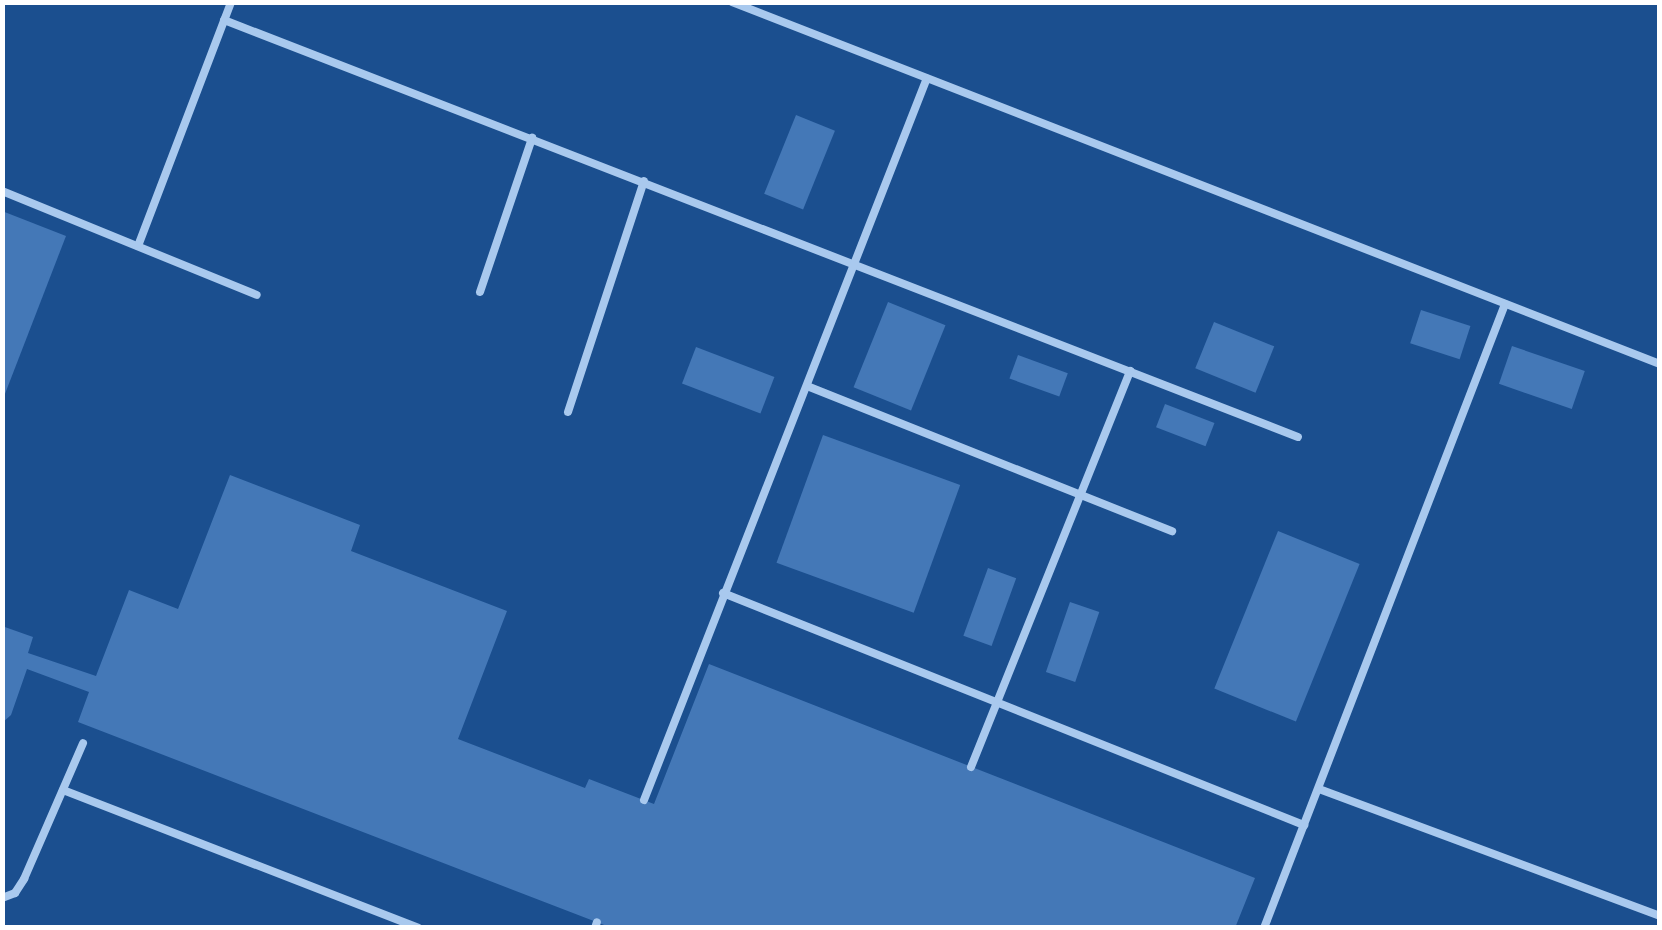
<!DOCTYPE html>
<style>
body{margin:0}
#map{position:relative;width:1662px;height:930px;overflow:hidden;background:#1b4f8f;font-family:"Fira Sans",sans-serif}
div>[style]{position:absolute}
.building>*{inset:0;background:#4478b7;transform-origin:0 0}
.lane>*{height:8px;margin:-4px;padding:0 4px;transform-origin:4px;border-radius:4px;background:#a9c9ee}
span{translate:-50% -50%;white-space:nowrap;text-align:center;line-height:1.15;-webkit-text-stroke:8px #1b4f8f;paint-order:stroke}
.frame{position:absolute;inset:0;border:5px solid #fff;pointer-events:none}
</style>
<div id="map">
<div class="building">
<div style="left:796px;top:115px;width:42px;height:85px;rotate:22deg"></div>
<div style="clip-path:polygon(2px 211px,66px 236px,3px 399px,2px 399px)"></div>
<div style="left:888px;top:302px;width:62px;height:92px;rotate:22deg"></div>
<div style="left:1421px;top:310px;width:52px;height:35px;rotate:18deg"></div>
<div style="left:1214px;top:322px;width:65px;height:50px;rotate:22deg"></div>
<div style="left:1512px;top:346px;width:77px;height:40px;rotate:19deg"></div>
<div style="left:696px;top:347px;width:84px;height:39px;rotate:21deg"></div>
<div style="left:1018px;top:355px;width:53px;height:25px;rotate:20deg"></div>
<div style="left:1165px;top:404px;width:53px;height:25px;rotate:21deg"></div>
<div style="left:823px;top:435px;width:146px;height:136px;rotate:20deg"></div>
<div style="clip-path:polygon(230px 475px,360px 525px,351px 551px,507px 611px,458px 739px,585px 788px,589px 779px,654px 804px,709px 664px,1255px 878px,1235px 928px,612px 928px,78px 722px,89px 692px,27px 669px,11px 715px,2px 723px,2px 626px,33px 637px,28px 653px,96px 676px,129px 590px,178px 609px)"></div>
<div style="left:1278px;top:531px;width:88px;height:170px;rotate:22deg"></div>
<div style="left:988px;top:568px;width:30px;height:72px;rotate:20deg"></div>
<div style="left:1070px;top:602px;width:31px;height:74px;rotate:19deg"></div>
</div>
<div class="lane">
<div style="left:732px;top:2px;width:996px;rotate:21.31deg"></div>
<div style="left:224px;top:20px;width:1152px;rotate:21.22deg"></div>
<div style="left:2px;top:191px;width:275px;rotate:22.2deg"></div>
<div style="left:138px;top:246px;width:261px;rotate:-69.1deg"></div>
<div style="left:480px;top:292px;width:163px;rotate:-71.3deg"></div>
<div style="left:807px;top:386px;width:393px;rotate:21.7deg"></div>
<div style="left:568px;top:412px;width:243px;rotate:-71.8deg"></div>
<div style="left:723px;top:593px;width:626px;rotate:21.77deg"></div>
<div style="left:971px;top:767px;width:427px;rotate:-68.1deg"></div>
<div style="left:1319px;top:789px;width:364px;rotate:20.4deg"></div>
<div style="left:63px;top:790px;width:381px;rotate:21.2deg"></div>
<div style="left:644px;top:800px;width:775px;rotate:-68.6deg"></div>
<div style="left:2px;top:898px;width:14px;rotate:-21deg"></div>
<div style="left:15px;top:893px;width:17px;rotate:-57deg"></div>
<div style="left:24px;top:879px;width:148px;rotate:-66.5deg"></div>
<div style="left:595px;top:928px;width:6px;rotate:-72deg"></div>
<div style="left:1264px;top:928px;width:669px;rotate:-68.88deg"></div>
</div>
<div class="frame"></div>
</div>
